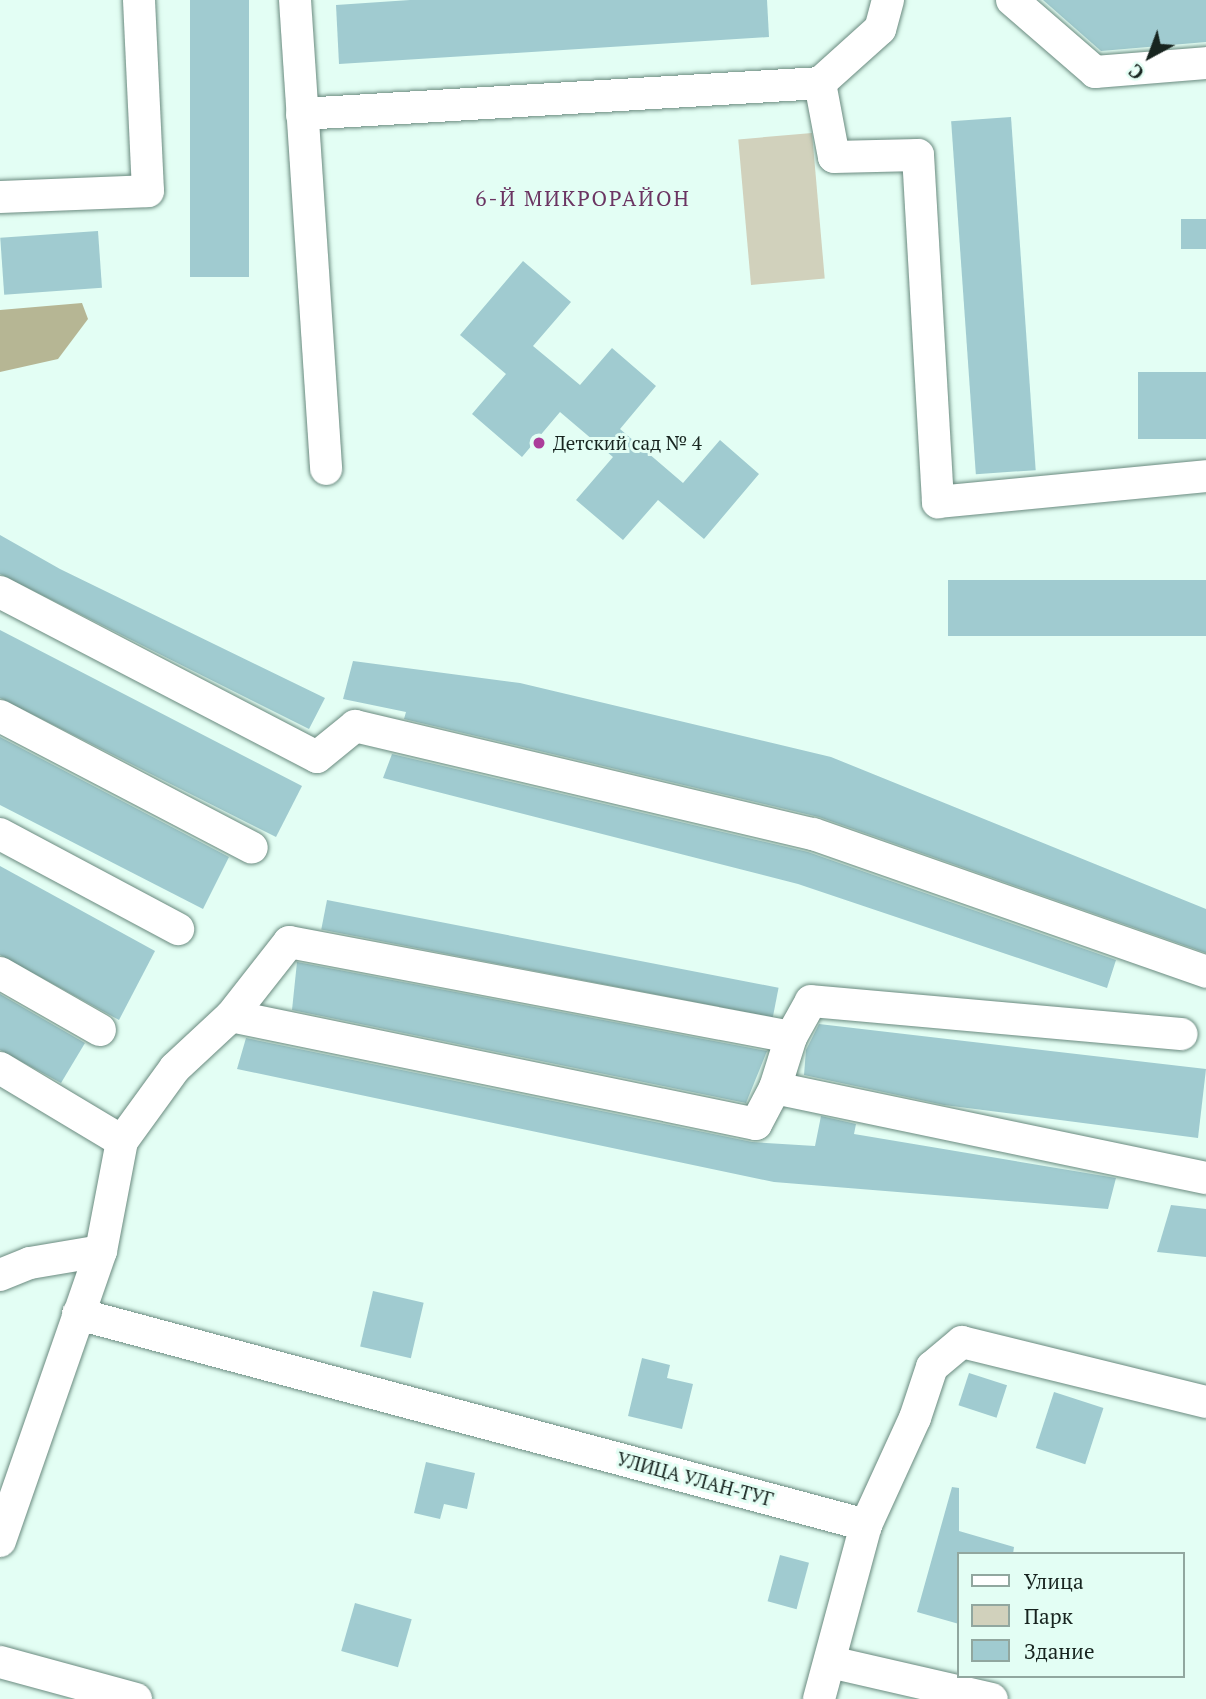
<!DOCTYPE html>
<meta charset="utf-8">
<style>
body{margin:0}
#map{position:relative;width:1206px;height:1699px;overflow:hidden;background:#e3fef4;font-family:"PT Serif",serif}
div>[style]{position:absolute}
.green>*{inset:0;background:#d1d1bc;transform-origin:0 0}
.forest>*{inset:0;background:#b6b694}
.building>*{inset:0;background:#a0cbd0;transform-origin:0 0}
.roads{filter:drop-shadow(0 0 2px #6a8a7f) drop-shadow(0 0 2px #6a8a7f)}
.minor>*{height:32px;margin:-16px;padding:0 16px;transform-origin:16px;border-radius:16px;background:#fff}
.dots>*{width:19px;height:19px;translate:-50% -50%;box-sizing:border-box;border:4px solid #e3fef4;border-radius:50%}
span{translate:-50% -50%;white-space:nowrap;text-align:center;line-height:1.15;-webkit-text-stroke:6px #e3fef4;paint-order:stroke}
.poi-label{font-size:19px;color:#17241f}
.left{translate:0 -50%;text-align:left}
.street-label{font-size:19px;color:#17241f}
.neighbourhood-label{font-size:21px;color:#6b3462;letter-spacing:2px}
.legend{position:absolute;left:957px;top:1552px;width:228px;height:126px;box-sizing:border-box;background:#e3fef4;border:2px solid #91a79f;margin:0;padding:9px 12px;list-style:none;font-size:21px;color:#17241f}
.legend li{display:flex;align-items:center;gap:14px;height:35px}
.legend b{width:35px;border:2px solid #91a79f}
.north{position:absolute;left:1115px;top:21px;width:70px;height:70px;-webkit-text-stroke:5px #e3fef4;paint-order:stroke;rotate:221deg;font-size:19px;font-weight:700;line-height:28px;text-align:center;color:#17241f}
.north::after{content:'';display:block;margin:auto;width:24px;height:32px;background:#17241f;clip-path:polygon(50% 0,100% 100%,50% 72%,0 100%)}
</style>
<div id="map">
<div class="green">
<div style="left:812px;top:133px;width:146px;height:74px;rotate:85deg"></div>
</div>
<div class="forest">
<div style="clip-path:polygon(82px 303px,88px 319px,58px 359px,0 372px,0 310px)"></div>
</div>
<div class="building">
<div style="left:190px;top:0;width:59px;height:277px"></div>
<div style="clip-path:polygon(410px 0,767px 0,769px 37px,339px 64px,336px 5px)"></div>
<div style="clip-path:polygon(1043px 0,1206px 0,1206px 42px,1101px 51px)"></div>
<div style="left:1011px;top:117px;width:354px;height:60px;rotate:86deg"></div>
<div style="left:1206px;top:219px;width:30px;height:25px;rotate:90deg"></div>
<div style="left:98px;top:231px;width:57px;height:98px;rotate:86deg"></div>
<div style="clip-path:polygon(523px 261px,571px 302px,533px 346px,580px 385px,612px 348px,656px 386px,620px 429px,683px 483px,720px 440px,759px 474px,704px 539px,658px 500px,623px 540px,576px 500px,613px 457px,560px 412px,522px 457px,472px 414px,506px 374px,460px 335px)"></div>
<div style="left:1206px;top:372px;width:67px;height:68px;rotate:90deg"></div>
<div style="clip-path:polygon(0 535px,60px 569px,325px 698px,309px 729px,0 574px)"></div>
<div style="left:1206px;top:580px;width:56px;height:258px;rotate:90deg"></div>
<div style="clip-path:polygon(0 630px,302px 786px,276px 837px,0 698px)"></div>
<div style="clip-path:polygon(353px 661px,520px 683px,831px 757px,1206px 909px,1206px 953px,819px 817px,404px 719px,406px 712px,343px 699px)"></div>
<div style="clip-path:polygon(0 737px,229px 857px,203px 909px,0 805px)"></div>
<div style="clip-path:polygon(392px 754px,808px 852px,1116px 960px,1107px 988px,798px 884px,383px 778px)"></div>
<div style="clip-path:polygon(0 866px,155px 951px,119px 1020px,0 955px)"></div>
<div style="left:327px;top:900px;width:460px;height:30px;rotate:11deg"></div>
<div style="clip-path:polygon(297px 962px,767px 1051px,746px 1103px,292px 1010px)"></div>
<div style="clip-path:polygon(0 994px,85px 1043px,61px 1083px,0 1050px)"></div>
<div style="clip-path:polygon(819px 1024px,1206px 1069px,1198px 1138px,944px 1105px,804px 1075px,806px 1050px)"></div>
<div style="clip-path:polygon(246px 1038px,752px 1142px,815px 1146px,821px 1116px,856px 1124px,854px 1134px,1116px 1178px,1108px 1209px,774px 1182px,237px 1069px)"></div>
<div style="clip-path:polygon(1171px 1205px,1206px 1209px,1206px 1257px,1157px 1252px)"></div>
<div style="left:373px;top:1291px;width:52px;height:57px;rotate:13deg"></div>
<div style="clip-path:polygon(642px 1358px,670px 1365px,667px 1378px,693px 1384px,682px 1429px,628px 1416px)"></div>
<div style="left:969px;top:1373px;width:40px;height:34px;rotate:18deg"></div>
<div style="left:1054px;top:1392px;width:52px;height:59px;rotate:18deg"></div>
<div style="clip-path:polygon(426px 1462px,475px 1473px,467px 1509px,444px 1504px,440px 1519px,414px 1513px)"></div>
<div style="clip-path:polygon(952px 1487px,959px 1488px,959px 1531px,1014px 1547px,1013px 1554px,959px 1554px,959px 1624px,917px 1612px)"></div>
<div style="left:780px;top:1555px;width:30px;height:48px;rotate:15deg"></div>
<div style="left:355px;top:1603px;width:59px;height:50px;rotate:16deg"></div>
</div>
<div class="roads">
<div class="minor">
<div style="left:295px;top:0;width:470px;rotate:86.2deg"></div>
<div style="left:888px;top:0;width:30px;rotate:105deg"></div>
<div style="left:880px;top:29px;width:81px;rotate:138deg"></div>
<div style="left:820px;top:83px;width:75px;rotate:79.3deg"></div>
<div style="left:834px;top:157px;width:84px;rotate:-1.4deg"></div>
<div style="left:918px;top:155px;width:348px;rotate:86.7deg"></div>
<div style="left:938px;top:502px;width:269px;rotate:-5.5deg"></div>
<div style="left:1012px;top:0;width:110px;rotate:40.9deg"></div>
<div style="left:1095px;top:72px;width:111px;rotate:-4.6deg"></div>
<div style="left:302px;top:114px;width:519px;rotate:-3.42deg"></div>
<div style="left:0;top:197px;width:148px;rotate:-2.3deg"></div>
<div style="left:148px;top:191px;width:191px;rotate:-92.7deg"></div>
<div style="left:0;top:592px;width:357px;rotate:27.5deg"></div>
<div style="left:317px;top:757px;width:49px;rotate:-39.2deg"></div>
<div style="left:355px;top:726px;width:471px;rotate:13.3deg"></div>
<div style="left:813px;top:834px;width:417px;rotate:19.3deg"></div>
<div style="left:0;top:716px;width:284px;rotate:27.6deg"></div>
<div style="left:0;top:834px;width:202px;rotate:28.1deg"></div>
<div style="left:0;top:973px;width:115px;rotate:29.7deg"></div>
<div style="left:231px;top:1016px;width:94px;rotate:-51.9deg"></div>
<div style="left:289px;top:942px;width:511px;rotate:10.72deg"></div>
<div style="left:0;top:1068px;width:142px;rotate:30.9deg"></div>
<div style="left:775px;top:1088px;width:53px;rotate:-72.6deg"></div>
<div style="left:791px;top:1037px;width:41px;rotate:-60.9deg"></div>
<div style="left:811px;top:1001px;width:372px;rotate:5.1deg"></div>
<div style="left:0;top:1275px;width:32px;rotate:-22deg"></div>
<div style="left:30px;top:1263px;width:72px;rotate:-9.6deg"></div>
<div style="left:78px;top:1314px;width:816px;rotate:14.99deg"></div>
<div style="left:0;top:1541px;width:307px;rotate:-70.8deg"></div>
<div style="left:101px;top:1251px;width:112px;rotate:-79.2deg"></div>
<div style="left:122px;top:1141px;width:90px;rotate:-54deg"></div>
<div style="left:175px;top:1068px;width:76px;rotate:-42.9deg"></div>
<div style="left:231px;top:1016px;width:536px;rotate:11.62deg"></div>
<div style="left:756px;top:1124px;width:41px;rotate:-62.2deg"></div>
<div style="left:775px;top:1088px;width:440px;rotate:11.8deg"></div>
<div style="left:0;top:1662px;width:141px;rotate:15.2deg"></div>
<div style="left:830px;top:1662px;width:166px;rotate:12.9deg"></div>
<div style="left:819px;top:1699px;width:180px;rotate:-74.9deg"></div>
<div style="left:866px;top:1525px;width:118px;rotate:-65.4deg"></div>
<div style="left:915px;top:1418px;width:54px;rotate:-71.6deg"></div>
<div style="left:932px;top:1367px;width:39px;rotate:-40deg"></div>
<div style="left:962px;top:1342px;width:251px;rotate:13.8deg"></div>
</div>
</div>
<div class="dots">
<div style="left:539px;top:443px;background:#ab3d9a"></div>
</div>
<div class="poi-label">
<span class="left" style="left:553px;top:443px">Детский сад № 4</span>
</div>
<div class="street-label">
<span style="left:695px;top:1479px;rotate:15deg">УЛИЦА УЛАН-ТУГ</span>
</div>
<div class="neighbourhood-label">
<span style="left:583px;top:198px">6-Й МИКРОРАЙОН</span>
</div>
<ul class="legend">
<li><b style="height:9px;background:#fff"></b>Улица</li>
<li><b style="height:19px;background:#d1d1bc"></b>Парк</li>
<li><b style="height:19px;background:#a0cbd0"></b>Здание</li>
</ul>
<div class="north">С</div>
</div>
